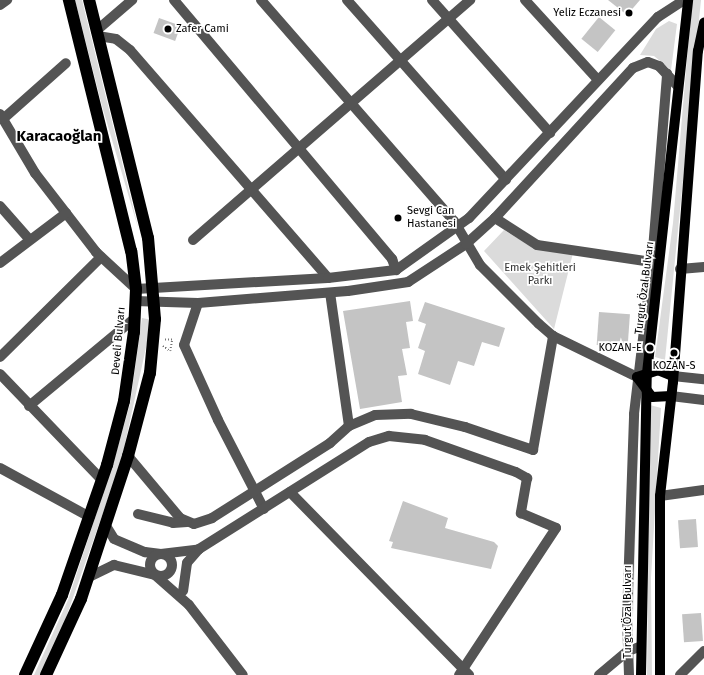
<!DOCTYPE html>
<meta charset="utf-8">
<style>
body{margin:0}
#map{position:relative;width:704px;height:675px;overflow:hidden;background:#fff;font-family:"Fira Sans",sans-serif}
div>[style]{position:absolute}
.green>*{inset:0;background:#dbdbdb}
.building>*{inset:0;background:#c4c4c4;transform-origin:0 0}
.path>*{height:1.5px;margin-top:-0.75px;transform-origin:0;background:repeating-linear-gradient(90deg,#767676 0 1px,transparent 0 3px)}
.minor>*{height:10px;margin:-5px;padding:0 5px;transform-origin:5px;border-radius:5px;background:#545454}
.minor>.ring{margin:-5px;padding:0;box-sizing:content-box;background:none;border:10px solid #545454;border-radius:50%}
.major>*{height:10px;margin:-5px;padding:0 5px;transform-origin:5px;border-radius:5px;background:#000}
.highway>*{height:12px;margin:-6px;padding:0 6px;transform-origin:6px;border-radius:6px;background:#000}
.dots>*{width:11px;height:11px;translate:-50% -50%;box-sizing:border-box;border:2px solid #fff;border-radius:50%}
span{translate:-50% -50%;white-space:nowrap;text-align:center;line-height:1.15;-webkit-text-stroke:3.5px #fff;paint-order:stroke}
.poi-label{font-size:11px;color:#000}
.right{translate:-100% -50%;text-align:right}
.left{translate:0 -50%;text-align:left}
.park-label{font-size:11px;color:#323232}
.street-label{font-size:11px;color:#000}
.district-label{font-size:15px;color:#000;font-weight:700}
</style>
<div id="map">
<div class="green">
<div style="clip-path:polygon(75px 0,82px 0,139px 231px,102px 106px)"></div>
<div style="clip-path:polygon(692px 0,701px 0,665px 360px,655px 357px,673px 223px)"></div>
<div style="clip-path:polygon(669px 21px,677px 24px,671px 70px,654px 56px,640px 55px,656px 29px)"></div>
<div style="clip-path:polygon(504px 230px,522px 241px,573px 253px,554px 329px,484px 251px)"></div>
<div style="clip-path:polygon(142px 318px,152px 320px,121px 462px,63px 626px,40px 675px,34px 675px,68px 600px,114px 460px,130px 404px)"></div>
<div style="clip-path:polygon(650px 405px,661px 408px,651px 578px,652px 675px,647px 675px)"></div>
<div style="clip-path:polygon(639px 407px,633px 617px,631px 616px)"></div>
</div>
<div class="building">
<div style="clip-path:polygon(608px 0,640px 0,627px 15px)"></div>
<div style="left:599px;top:17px;width:21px;height:28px;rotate:39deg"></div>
<div style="left:159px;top:18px;width:23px;height:16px;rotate:20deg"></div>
<div style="clip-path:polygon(410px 301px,413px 321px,406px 322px,410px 348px,402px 349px,407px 375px,398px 376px,402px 402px,360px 409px,343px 311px)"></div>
<div style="clip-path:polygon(425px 302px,505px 328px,499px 347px,482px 342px,474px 366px,458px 361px,450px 385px,418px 374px,425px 351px,418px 348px,426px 324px,418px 321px)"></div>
<div style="left:599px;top:312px;width:31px;height:33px;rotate:4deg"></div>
<div style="clip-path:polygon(403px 501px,448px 518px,445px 528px,494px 542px,498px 546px,491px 569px,391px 548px,393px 542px,389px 541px)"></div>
<div style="left:696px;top:519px;width:28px;height:18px;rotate:86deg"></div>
<div style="left:701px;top:613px;width:28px;height:19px;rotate:86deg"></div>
</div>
<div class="path">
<div style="left:163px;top:346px;width:9px;rotate:36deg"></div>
<div style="left:170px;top:351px;width:11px;rotate:-80deg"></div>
<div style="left:172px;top:340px;width:8px;rotate:180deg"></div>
</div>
<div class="minor">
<div style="left:174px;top:0;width:339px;rotate:49.9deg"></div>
<div style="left:392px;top:259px;width:12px;rotate:70deg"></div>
<div style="left:261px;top:0;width:293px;rotate:48.9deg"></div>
<div style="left:454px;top:221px;width:51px;rotate:59.4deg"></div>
<div style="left:480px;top:265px;width:83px;rotate:45deg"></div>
<div style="left:539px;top:324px;width:18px;rotate:41deg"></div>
<div style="left:553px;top:336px;width:93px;rotate:26deg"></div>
<div style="left:347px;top:0;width:240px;rotate:48.5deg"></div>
<div style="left:432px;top:0;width:178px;rotate:48.4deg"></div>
<div style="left:525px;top:0;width:108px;rotate:47.6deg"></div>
<div style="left:0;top:5px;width:9px;rotate:-36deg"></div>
<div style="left:96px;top:31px;width:48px;rotate:-40.7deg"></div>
<div style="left:98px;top:36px;width:18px;rotate:9deg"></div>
<div style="left:116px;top:39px;width:18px;rotate:38deg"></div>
<div style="left:130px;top:50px;width:302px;rotate:49deg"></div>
<div style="left:0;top:114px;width:69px;rotate:59.3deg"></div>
<div style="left:35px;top:173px;width:100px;rotate:52.3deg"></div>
<div style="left:96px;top:252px;width:54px;rotate:42.8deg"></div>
<div style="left:136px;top:289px;width:192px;rotate:-3.3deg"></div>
<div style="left:328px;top:278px;width:68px;rotate:-6.7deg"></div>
<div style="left:396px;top:270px;width:90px;rotate:-35.5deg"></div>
<div style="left:469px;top:218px;width:276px;rotate:-46.8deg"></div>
<div style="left:658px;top:17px;width:31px;rotate:-33deg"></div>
<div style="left:3px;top:119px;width:84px;rotate:-41.6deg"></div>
<div style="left:0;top:206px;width:44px;rotate:48.7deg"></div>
<div style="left:495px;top:218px;width:50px;rotate:32.7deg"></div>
<div style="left:537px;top:245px;width:116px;rotate:8.4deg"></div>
<div style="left:193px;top:240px;width:367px;rotate:-40.9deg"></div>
<div style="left:0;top:263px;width:83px;rotate:-37.1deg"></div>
<div style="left:680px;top:269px;width:24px;rotate:-5deg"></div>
<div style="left:135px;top:301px;width:63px;rotate:1.8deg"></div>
<div style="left:198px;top:303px;width:150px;rotate:-4.6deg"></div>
<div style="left:348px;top:291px;width:61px;rotate:-8.5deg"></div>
<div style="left:408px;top:282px;width:69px;rotate:-33.2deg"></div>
<div style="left:466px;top:244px;width:39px;rotate:-42deg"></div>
<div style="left:495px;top:218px;width:204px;rotate:-47.4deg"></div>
<div style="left:633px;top:68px;width:16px;rotate:-22deg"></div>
<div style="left:648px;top:62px;width:12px;rotate:20deg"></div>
<div style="left:659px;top:66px;width:26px;rotate:47deg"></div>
<div style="left:198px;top:303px;width:44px;rotate:108.4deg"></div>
<div style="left:184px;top:345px;width:82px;rotate:65.6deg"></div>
<div style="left:218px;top:420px;width:100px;rotate:62.7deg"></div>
<div style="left:0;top:357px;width:142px;rotate:-44.7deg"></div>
<div style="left:0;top:374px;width:147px;rotate:46.1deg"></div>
<div style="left:673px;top:376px;width:31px;rotate:6deg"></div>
<div style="left:671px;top:396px;width:33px;rotate:7deg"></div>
<div style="left:29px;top:406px;width:138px;rotate:-39.7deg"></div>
<div style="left:349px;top:426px;width:28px;rotate:-23deg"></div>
<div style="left:375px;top:415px;width:36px;rotate:-2deg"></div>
<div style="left:411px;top:414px;width:56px;rotate:13.5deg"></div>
<div style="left:465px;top:427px;width:72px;rotate:18.7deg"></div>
<div style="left:533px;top:450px;width:116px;rotate:-80deg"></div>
<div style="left:128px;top:456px;width:81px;rotate:50deg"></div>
<div style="left:180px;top:518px;width:15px;rotate:23deg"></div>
<div style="left:194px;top:524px;width:19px;rotate:-18deg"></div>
<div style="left:212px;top:518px;width:140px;rotate:-32.4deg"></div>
<div style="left:330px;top:443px;width:25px;rotate:-42deg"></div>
<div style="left:349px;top:426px;width:134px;rotate:-98.1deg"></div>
<div style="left:0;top:468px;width:102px;rotate:28.6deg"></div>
<div style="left:290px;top:492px;width:256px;rotate:45.6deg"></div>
<div style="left:660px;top:496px;width:44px;rotate:-7.8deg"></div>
<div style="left:138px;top:514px;width:36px;rotate:14deg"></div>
<div style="left:173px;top:523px;width:14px;rotate:-4deg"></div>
<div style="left:106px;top:526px;width:15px;rotate:58deg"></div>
<div style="left:114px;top:539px;width:34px;rotate:23deg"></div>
<div style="left:145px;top:552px;width:16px;rotate:7deg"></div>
<div style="left:161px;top:554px;width:38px;rotate:-7deg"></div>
<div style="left:199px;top:549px;width:18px;rotate:131deg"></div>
<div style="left:187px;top:563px;width:28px;rotate:98deg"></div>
<div style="left:199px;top:549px;width:201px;rotate:-32.2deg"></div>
<div style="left:369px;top:442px;width:21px;rotate:-17deg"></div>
<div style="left:389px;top:436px;width:36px;rotate:6deg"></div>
<div style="left:425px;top:440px;width:96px;rotate:19.4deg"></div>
<div style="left:516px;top:472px;width:13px;rotate:29deg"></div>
<div style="left:527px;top:478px;width:36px;rotate:100deg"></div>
<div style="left:521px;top:513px;width:38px;rotate:23deg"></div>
<div style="left:556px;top:528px;width:176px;rotate:123.4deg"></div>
<div class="ring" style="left:150px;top:554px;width:12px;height:12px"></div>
<div style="left:89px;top:577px;width:28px;rotate:-26deg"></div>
<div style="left:114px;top:565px;width:42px;rotate:13.7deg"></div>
<div style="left:155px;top:575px;width:45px;rotate:41.4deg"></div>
<div style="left:189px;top:605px;width:88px;rotate:52.4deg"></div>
<div style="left:599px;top:675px;width:38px;rotate:-40deg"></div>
<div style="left:628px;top:651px;width:12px;rotate:-20deg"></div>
<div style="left:629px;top:675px;width:57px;rotate:-92deg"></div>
<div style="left:627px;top:618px;width:204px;rotate:-88deg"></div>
<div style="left:634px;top:414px;width:153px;rotate:-83.2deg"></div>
<div style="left:652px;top:262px;width:189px;rotate:-85.4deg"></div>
<div style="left:680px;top:675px;width:34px;rotate:-45deg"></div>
</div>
<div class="major">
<div style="left:671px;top:396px;width:19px;rotate:177deg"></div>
<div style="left:652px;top:397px;width:25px;rotate:-127deg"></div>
<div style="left:637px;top:377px;width:22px;rotate:-18deg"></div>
<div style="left:658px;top:370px;width:16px;rotate:22deg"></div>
<div style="left:641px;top:675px;width:302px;rotate:-88.9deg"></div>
<div style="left:647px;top:373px;width:375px;rotate:-83.7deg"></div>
<div style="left:660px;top:675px;width:179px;rotate:-90deg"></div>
<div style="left:660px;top:496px;width:115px;rotate:-83.5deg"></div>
<div style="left:673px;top:382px;width:332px;rotate:-85.7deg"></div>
<div style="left:698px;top:51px;width:29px;rotate:-78deg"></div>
</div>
<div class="highway">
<div style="left:25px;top:675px;width:88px;rotate:-65.2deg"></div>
<div style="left:62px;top:595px;width:138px;rotate:-70.9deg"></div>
<div style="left:107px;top:465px;width:66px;rotate:-75.1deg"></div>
<div style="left:124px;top:401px;width:70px;rotate:-81.8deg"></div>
<div style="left:134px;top:332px;width:43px;rotate:-87.3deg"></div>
<div style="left:136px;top:289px;width:38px;rotate:-97deg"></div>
<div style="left:131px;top:251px;width:259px;rotate:-103.9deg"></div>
<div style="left:46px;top:675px;width:84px;rotate:-65.3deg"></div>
<div style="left:81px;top:599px;width:151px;rotate:-71.8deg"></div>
<div style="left:128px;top:456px;width:86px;rotate:-75.2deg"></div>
<div style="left:150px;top:373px;width:54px;rotate:-84.7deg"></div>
<div style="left:155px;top:319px;width:81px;rotate:-94.9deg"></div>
<div style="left:148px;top:238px;width:245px;rotate:-103.9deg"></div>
</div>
<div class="dots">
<div style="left:629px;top:13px;background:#000"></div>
<div style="left:168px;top:29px;background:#000"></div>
<div style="left:398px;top:218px;background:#000"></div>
<div style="left:650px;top:348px;background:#000"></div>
<div style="left:674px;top:353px;background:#000"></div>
</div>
<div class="poi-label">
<span class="right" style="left:621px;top:13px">Yeliz Eczanesi</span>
<span class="left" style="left:176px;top:29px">Zafer Cami</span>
<span class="left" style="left:407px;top:218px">Sevgi Can<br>Hastanesi</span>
<span class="right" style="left:642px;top:348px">KOZAN-E</span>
<span style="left:674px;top:366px">KOZAN-S</span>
</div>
<div class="park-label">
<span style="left:540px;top:275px">Emek Şehitleri<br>Parkı</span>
</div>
<div class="street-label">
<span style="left:645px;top:288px;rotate:-83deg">Turgut Özal Bulvarı</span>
<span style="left:119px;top:341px;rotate:-85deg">Develi Bulvarı</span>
<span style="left:628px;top:612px;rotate:-90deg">Turgut Özal Bulvarı</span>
</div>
<div class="district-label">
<span style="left:59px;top:137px">Karacaoğlan</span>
</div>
</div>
